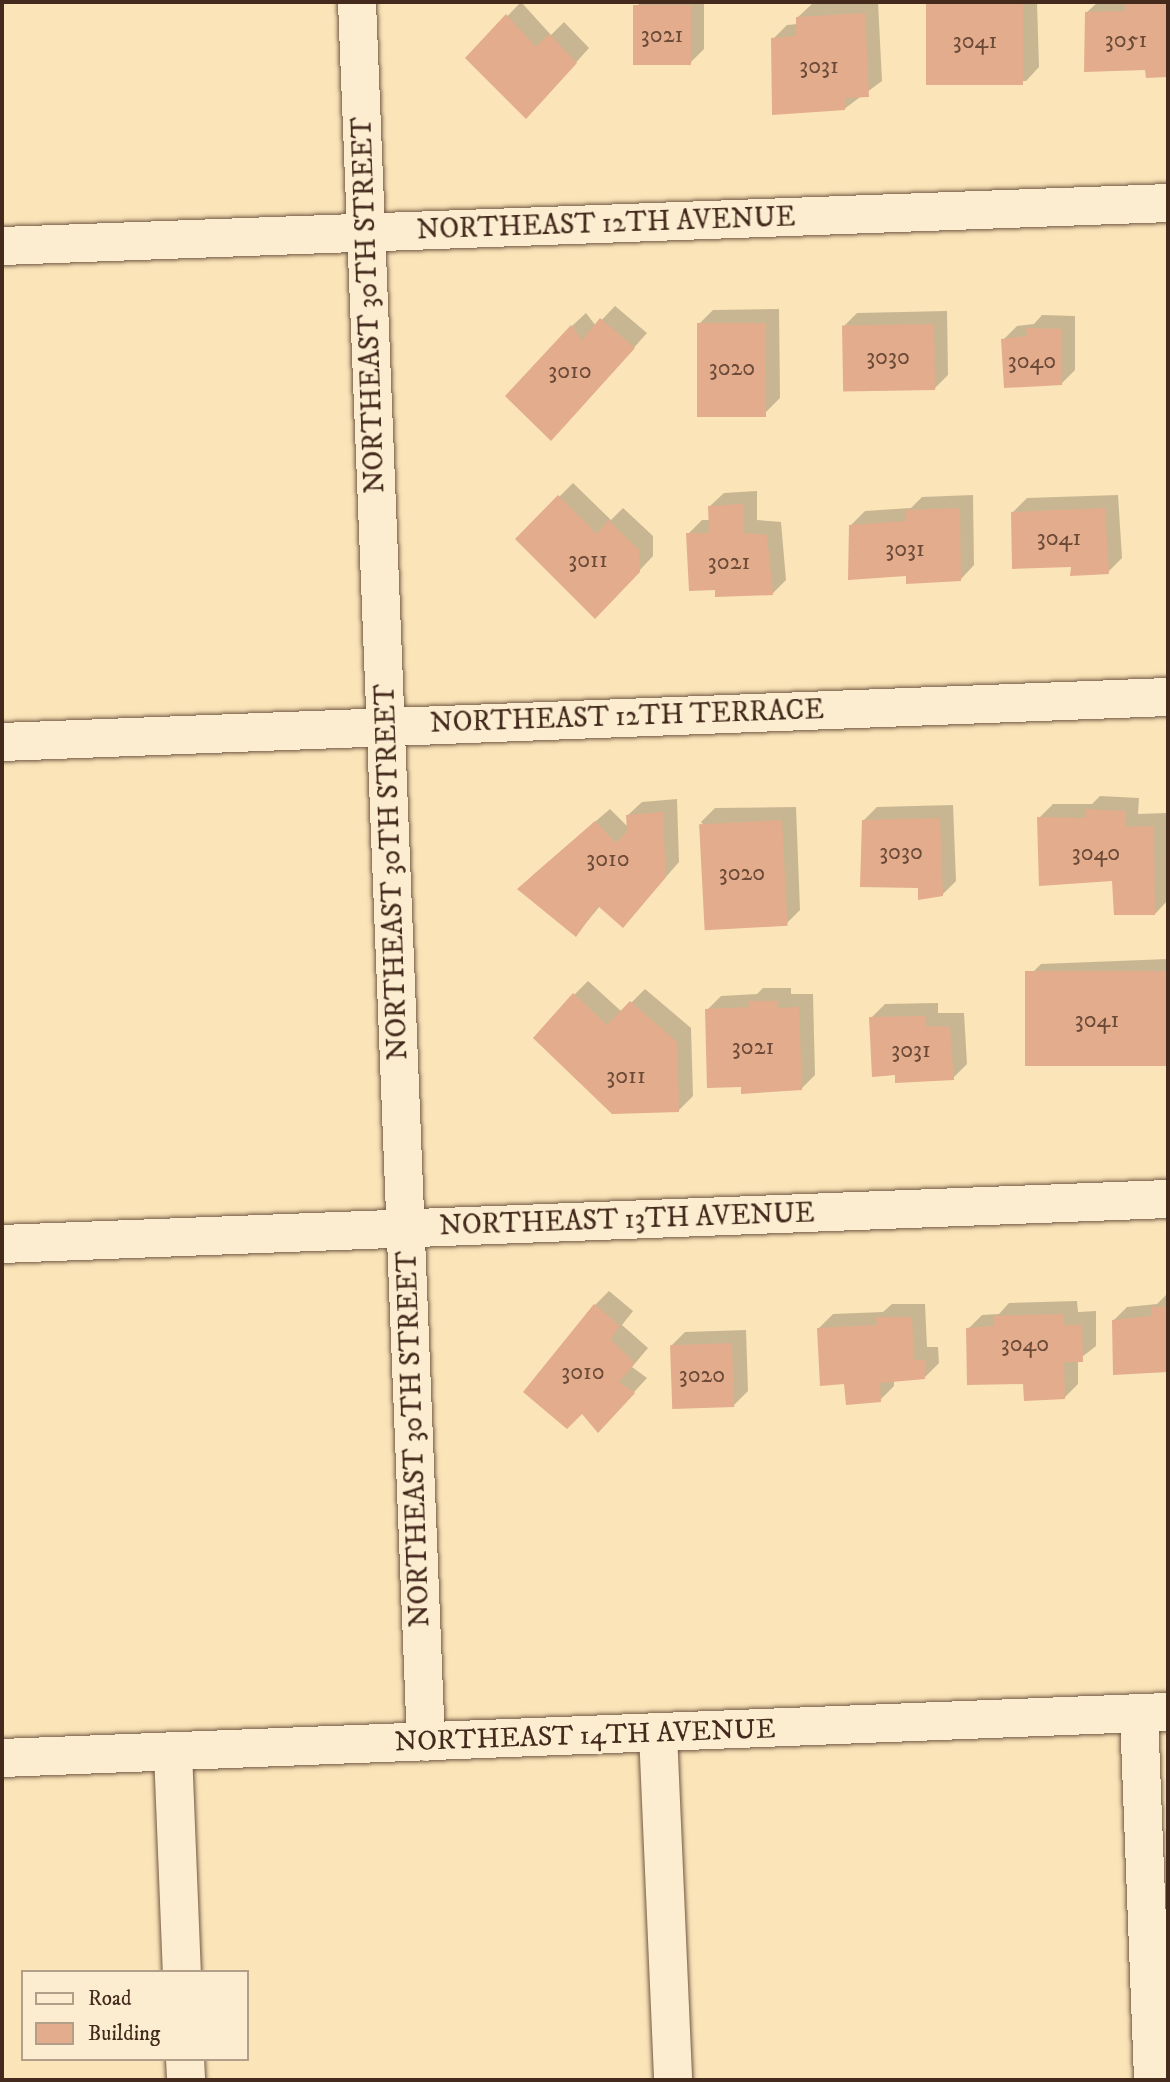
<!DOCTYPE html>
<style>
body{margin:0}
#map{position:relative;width:1170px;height:2082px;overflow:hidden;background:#fae4b8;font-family:"IM FELL DW Pica",serif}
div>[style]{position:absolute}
.shadow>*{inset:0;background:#0003}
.building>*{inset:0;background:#e3ac8c;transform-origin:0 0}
.roads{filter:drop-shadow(0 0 2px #725843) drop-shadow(0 0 2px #725843)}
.street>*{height:38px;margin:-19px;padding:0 19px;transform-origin:19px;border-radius:19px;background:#fcedd1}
span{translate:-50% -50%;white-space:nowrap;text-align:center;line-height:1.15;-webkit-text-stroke:6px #fcedd1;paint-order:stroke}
.number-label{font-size:24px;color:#6c4a38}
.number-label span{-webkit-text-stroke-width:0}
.street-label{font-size:28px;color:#442a1c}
.frame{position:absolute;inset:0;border:4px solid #442a1c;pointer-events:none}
.legend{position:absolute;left:21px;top:1970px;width:228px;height:91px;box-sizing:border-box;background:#fcedd1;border:2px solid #b29f89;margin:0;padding:9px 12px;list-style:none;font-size:21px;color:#442a1c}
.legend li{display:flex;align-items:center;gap:14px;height:35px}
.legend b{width:35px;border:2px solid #b29f89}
</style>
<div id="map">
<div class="shadow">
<div style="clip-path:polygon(521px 2px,551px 35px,564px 22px,589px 48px,540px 103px,467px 58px)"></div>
<div style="clip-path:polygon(641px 2px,704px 2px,704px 49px,690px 63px,635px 8px)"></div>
<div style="clip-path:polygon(878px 2px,882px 81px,844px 109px,773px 39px,787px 25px,798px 24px,798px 17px,812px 4px)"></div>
<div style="clip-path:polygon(928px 2px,1037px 2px,1039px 67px,1026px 81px,927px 83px)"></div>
<div style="clip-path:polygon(1098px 2px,1168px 2px,1168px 76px,1147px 77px,1147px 69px,1086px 13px)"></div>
<div style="clip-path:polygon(615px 306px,647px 333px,565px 425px,572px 326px,586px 313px,596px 326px)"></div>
<div style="clip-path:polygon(779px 309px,780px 398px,766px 412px,699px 324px,713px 310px)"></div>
<div style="clip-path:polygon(947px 311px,948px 375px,934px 389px,843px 327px,857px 313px)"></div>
<div style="clip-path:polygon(1042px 315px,1075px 316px,1075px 370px,1061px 384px,1003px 340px,1017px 326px,1034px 324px)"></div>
<div style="clip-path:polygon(573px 483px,611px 520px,623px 508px,653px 536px,653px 556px,609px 603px,517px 539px)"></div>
<div style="clip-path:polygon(757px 491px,757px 520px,781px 522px,786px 580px,772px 594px,717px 589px,688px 534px,702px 520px,710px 520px,710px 506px,724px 493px)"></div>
<div style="clip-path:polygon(973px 495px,974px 565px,961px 579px,851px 525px,865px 511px,911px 508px,922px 497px)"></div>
<div style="clip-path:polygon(1118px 495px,1122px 558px,1108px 572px,1073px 565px,1013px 512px,1027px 498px)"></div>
<div style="clip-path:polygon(1100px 796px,1139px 798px,1138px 814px,1167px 813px,1168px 900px,1155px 914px,1039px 818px,1053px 804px,1092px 804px)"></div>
<div style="clip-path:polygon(677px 799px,679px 862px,623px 926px,600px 906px,576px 935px,533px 875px,610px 809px,629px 828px,628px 815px,642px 802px)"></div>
<div style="clip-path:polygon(953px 805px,956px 881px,942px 895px,919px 886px,863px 821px,877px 807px)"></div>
<div style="clip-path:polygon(796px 807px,800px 910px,786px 924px,701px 822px,715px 808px)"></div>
<div style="clip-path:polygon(1168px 959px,1168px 1065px,1030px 1064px,1027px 978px,1041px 964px)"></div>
<div style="clip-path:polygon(588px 981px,622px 1012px,645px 989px,691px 1028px,693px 1096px,679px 1110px,574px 995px)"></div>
<div style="clip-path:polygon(763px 988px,791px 988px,791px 994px,813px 994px,815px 1075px,801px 1089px,743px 1085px,707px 1010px,721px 996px,757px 994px)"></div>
<div style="clip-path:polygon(938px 1003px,938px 1013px,964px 1013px,967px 1064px,953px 1078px,896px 1073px,871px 1018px,885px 1004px)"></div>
<div style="clip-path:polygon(609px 1291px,633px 1311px,622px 1325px,648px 1348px,632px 1367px,647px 1378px,612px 1416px,582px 1412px,595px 1305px)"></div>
<div style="clip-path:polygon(1167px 1294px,1168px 1370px,1114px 1373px,1113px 1321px,1127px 1307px,1157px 1304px)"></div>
<div style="clip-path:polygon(1077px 1301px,1078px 1312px,1096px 1311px,1096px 1346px,1078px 1360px,1078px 1384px,1064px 1398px,1024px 1382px,968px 1329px,982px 1315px,999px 1314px,1009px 1303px)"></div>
<div style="clip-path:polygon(892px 1304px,925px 1304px,927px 1347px,938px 1347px,939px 1363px,925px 1377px,894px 1380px,894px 1386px,880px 1400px,846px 1382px,819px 1328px,833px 1314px,883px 1312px)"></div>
<div style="clip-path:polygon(746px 1330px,748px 1391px,734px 1405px,671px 1346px,685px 1332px)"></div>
</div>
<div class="building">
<div style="left:926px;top:2px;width:97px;height:83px"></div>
<div style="clip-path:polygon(1126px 2px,1168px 2px,1168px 77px,1146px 78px,1145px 70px,1084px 72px,1085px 12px,1125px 11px)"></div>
<div style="left:691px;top:5px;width:60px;height:58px;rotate:90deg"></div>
<div style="clip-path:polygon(865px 13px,869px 97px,846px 98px,845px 110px,772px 115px,771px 38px,796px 36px,796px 17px)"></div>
<div style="clip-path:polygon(506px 14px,536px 47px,549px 34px,577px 63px,526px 119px,465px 58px)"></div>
<div style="clip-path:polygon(600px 318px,635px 348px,551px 441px,505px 396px,571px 325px,582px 340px)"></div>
<div style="left:697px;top:323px;width:69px;height:94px"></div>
<div style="left:934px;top:324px;width:66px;height:92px;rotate:89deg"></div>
<div style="clip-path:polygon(1026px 328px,1062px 329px,1062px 385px,1004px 388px,1001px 339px,1027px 336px)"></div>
<div style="clip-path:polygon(558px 495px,597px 534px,608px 520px,639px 550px,640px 572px,595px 619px,515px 539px)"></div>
<div style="clip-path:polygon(744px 504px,744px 533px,767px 535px,773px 595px,715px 597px,715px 590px,689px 591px,686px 533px,709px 533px,708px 506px)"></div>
<div style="clip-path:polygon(960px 508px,961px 581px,906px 584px,906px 576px,848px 580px,849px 525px,905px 521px,906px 510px)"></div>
<div style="clip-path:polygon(1105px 508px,1109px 574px,1070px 576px,1071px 567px,1012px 569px,1011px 512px)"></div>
<div style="clip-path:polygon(1085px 809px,1126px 811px,1125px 827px,1154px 826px,1155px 915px,1114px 915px,1112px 881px,1039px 886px,1037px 817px,1086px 818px)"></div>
<div style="clip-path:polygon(663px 812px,666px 877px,623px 928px,598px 906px,576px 937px,517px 889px,595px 821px,616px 843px,627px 832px,626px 815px)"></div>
<div style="clip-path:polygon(940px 818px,943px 896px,918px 900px,918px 888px,860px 887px,862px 820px)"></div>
<div style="left:782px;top:820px;width:106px;height:83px;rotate:87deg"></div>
<div style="left:1168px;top:971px;width:95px;height:143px;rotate:90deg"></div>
<div style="clip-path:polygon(573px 993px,607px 1025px,630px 1001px,677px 1042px,679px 1112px,612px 1114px,533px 1038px)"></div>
<div style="clip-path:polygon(748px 1001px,778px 1001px,778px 1008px,799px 1007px,802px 1090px,741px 1094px,741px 1087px,707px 1088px,705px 1009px,749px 1007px)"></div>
<div style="clip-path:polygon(925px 1016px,925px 1026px,950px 1027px,954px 1080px,895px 1083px,895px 1075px,872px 1077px,869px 1017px)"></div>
<div style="clip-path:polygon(594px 1304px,620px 1326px,610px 1339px,635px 1363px,619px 1382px,635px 1393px,598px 1433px,582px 1414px,567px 1429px,523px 1392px)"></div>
<div style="clip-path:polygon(1168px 1306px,1168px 1372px,1113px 1375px,1112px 1320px,1152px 1316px,1151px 1307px)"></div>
<div style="clip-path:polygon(1063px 1314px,1064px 1325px,1082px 1325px,1083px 1362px,1064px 1362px,1065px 1399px,1024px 1401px,1023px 1384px,967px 1385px,966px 1328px,994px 1326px,994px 1316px)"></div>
<div style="clip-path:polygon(876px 1317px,912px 1317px,914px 1360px,925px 1360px,925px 1379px,880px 1383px,881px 1402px,846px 1405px,844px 1384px,820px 1386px,817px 1328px,877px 1325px)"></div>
<div style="left:732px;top:1343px;width:64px;height:62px;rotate:88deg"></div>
</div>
<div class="roads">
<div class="street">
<div style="left:357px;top:2px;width:1741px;rotate:87.73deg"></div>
<div style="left:2px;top:246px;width:1167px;rotate:-2.11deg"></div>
<div style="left:2px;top:742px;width:1167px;rotate:-2.21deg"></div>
<div style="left:2px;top:1244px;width:1167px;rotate:-2.21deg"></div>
<div style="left:1139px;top:1714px;width:366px;rotate:87.8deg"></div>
<div style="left:658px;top:1733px;width:347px;rotate:87.5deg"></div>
<div style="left:173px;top:1752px;width:220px;rotate:87.7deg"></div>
<div style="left:2px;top:1758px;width:1167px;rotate:-2.26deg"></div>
<div style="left:185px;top:2059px;width:21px;rotate:87deg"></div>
</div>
</div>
<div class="number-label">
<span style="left:662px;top:36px">3021</span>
<span style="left:1126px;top:41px">3051</span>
<span style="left:975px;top:42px">3041</span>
<span style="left:819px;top:67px">3031</span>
<span style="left:888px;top:358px">3030</span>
<span style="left:1032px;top:362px">3040</span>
<span style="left:732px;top:369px">3020</span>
<span style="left:570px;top:372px">3010</span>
<span style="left:1059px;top:539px">3041</span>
<span style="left:905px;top:550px">3031</span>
<span style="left:588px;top:561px">3011</span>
<span style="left:729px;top:563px">3021</span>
<span style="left:901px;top:853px">3030</span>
<span style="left:1096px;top:854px">3040</span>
<span style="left:608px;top:860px">3010</span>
<span style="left:742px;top:874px">3020</span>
<span style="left:1097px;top:1021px">3041</span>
<span style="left:753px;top:1048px">3021</span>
<span style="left:911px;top:1051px">3031</span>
<span style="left:626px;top:1077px">3011</span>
<span style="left:1025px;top:1345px">3040</span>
<span style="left:583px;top:1373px">3010</span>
<span style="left:702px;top:1376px">3020</span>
</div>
<div class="street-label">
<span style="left:606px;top:224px;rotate:-2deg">NORTHEAST 12TH AVENUE</span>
<span style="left:369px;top:305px;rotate:-92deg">NORTHEAST 30TH STREET</span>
<span style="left:627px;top:717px;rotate:-2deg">NORTHEAST 12TH TERRACE</span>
<span style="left:392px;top:872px;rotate:-92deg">NORTHEAST 30TH STREET</span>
<span style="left:627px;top:1220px;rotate:-2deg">NORTHEAST 13TH AVENUE</span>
<span style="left:414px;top:1439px;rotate:-92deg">NORTHEAST 30TH STREET</span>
<span style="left:585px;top:1736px;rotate:-2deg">NORTHEAST 14TH AVENUE</span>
</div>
<div class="frame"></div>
<ul class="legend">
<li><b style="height:9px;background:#fcedd1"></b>Road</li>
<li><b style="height:19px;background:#e3ac8c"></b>Building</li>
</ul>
</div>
